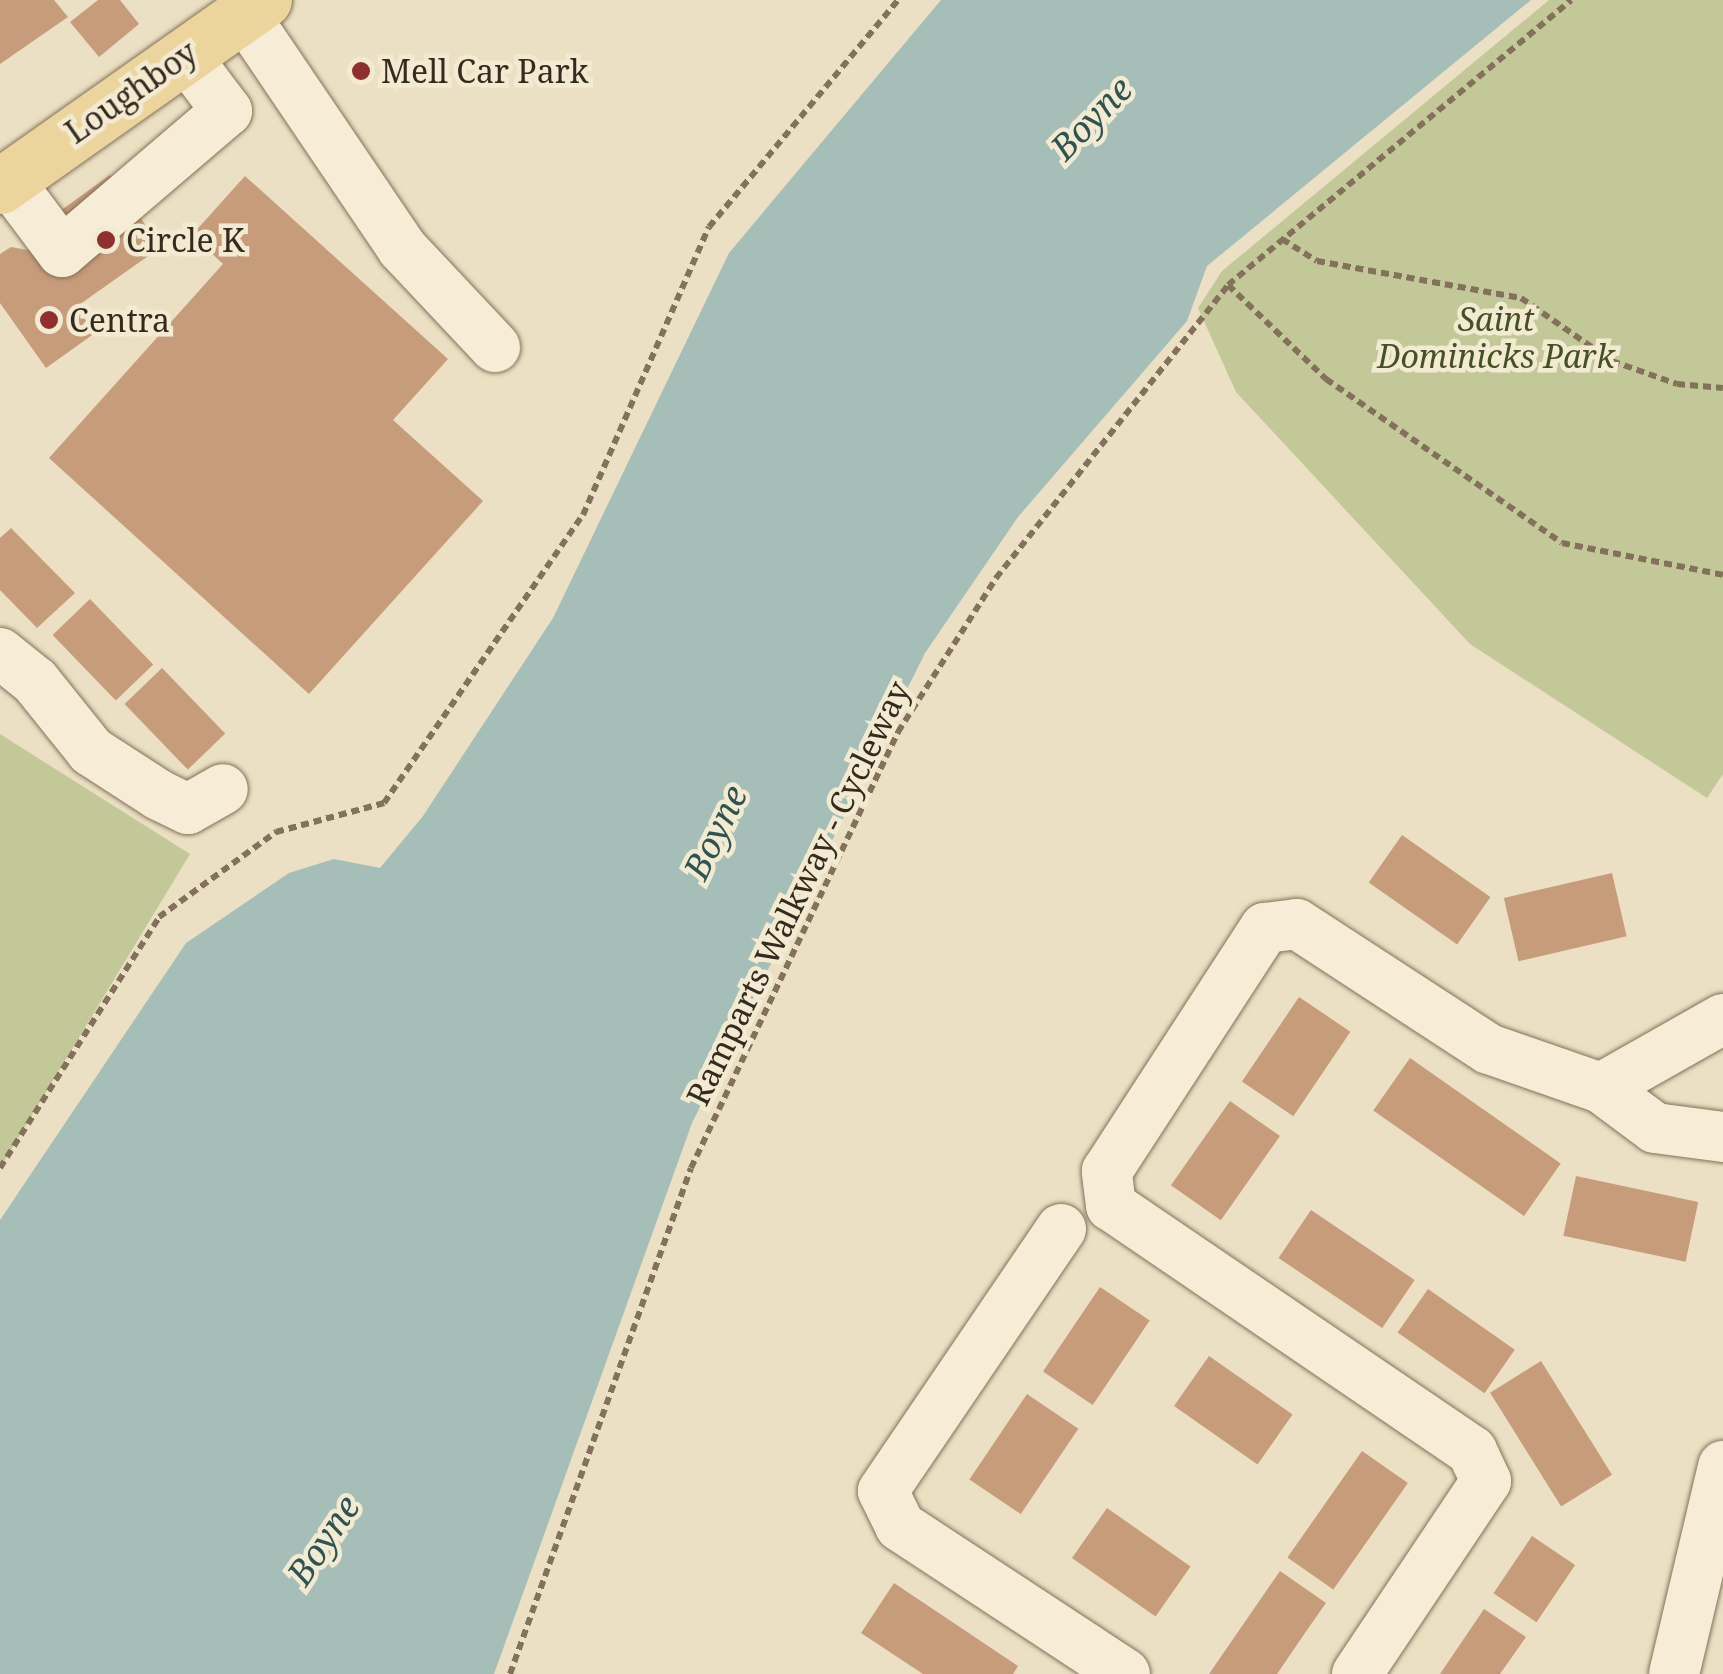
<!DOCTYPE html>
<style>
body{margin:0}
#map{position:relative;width:1723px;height:1674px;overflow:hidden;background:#ebe0c3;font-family:"Noto Serif",serif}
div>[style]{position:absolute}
.green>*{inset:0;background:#c2c898}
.water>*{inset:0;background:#a5beb7}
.building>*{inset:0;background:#c79c7b;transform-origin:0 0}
.path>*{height:6px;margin-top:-3px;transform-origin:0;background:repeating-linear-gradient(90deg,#84715b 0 8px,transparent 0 13px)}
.roads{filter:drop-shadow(0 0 2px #84715b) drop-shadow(0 0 2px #84715b)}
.minor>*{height:50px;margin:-25px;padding:0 25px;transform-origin:25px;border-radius:25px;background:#f7edd6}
.major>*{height:55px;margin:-27.5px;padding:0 27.5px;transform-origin:27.5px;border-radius:27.5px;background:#ecd49d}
.dots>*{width:28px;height:28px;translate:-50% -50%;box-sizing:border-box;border:5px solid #f3ead2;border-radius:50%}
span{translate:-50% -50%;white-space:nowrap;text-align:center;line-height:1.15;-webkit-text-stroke:9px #f3ead2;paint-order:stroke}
.poi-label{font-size:32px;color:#352a1e}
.left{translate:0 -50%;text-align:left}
.street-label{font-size:32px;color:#352a1e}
.park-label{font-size:32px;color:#455026;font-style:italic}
.water-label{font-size:35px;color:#2e5452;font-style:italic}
</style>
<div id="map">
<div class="green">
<div style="clip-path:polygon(1549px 0,1723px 0,1723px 774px,1707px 798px,1470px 644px,1236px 392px,1198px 308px,1222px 271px)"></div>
<div style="clip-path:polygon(0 734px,190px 854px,0 1168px)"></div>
</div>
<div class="water">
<div style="clip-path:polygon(941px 0,1531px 0,1207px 266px,1187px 321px,1018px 517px,925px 653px,692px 1123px,494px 1674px,0 1674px,0 1220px,186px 943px,289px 873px,334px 859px,380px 868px,423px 816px,553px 618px,729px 253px)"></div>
</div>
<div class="building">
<div style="clip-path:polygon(0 0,54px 0,68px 17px,0 64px)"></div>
<div style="clip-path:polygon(98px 0,120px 0,139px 24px,99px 57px,70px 22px)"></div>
<div style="clip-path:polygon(110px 175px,161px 247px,76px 307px,95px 333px,46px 368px,0 303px,0 254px,11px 247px,38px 252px,53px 216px)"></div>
<div style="clip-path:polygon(245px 176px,448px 359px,393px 420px,483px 501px,309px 694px,49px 458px,223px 264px,192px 235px)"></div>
<div style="clip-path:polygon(11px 528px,75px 593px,37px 628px,0 590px,0 538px)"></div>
<div style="left:90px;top:599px;width:91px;height:52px;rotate:46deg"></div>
<div style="left:162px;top:668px;width:91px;height:52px;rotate:46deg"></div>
<div style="left:1402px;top:835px;width:108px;height:58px;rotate:35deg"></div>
<div style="left:1612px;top:873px;width:65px;height:111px;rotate:77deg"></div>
<div style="left:1299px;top:997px;width:62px;height:102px;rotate:34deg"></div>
<div style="left:1410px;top:1058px;width:184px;height:64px;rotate:35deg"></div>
<div style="left:1230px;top:1101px;width:61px;height:103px;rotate:35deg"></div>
<div style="left:1576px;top:1176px;width:125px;height:61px;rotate:12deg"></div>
<div style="left:1311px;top:1210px;width:125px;height:58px;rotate:34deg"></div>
<div style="left:1100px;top:1287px;width:60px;height:102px;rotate:34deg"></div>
<div style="left:1428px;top:1289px;width:106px;height:53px;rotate:35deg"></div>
<div style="left:1209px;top:1356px;width:102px;height:61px;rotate:35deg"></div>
<div style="left:1541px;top:1361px;width:134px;height:60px;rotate:58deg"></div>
<div style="left:1027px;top:1394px;width:62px;height:103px;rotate:34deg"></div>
<div style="left:1362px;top:1451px;width:56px;height:130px;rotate:35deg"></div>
<div style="left:1107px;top:1508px;width:102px;height:61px;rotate:35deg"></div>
<div style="left:1532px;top:1536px;width:52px;height:69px;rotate:34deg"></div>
<div style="clip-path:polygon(1280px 1571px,1326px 1603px,1307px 1630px,1277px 1674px,1209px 1674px)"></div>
<div style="clip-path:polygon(894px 1583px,1018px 1666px,1013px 1674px,923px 1674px,861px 1633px)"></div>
<div style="clip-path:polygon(1484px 1609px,1526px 1637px,1500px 1674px,1440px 1674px)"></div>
</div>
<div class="path">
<div style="left:1282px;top:239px;width:41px;rotate:32.2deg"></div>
<div style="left:1317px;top:261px;width:207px;rotate:10.3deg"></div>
<div style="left:1521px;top:298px;width:111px;rotate:34.7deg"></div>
<div style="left:1612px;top:361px;width:69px;rotate:19.5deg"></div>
<div style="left:1677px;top:384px;width:46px;rotate:5deg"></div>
<div style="left:1228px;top:285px;width:136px;rotate:43.8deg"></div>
<div style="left:1326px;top:379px;width:287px;rotate:34.8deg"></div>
<div style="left:1562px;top:543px;width:164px;rotate:11.2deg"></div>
<div style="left:0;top:1168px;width:297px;rotate:-57.6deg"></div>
<div style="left:159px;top:917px;width:145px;rotate:-36deg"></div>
<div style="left:276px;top:832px;width:112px;rotate:-15deg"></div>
<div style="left:384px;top:803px;width:350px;rotate:-55.4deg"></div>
<div style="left:583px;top:515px;width:314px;rotate:-66.4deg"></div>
<div style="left:709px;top:227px;width:295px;rotate:-50.2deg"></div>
<div style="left:510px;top:1674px;width:537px;rotate:-70.32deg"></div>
<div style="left:691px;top:1168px;width:483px;rotate:-64.6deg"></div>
<div style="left:898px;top:732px;width:183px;rotate:-57.5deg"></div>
<div style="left:996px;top:578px;width:374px;rotate:-51.6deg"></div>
<div style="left:1228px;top:285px;width:446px;rotate:-39.7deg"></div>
</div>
<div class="roads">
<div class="minor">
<div style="left:243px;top:13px;width:284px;rotate:55.9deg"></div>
<div style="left:402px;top:248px;width:136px;rotate:46.8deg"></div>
<div style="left:8px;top:180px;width:90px;rotate:53.1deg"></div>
<div style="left:62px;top:252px;width:217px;rotate:-40.5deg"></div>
<div style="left:227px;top:111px;width:71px;rotate:-127deg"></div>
<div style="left:0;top:653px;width:45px;rotate:38.7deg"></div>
<div style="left:35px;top:681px;width:90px;rotate:51.3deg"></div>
<div style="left:91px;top:751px;width:81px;rotate:32.9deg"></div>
<div style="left:159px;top:795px;width:32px;rotate:26deg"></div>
<div style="left:188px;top:809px;width:40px;rotate:-29.7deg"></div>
<div style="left:1601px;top:1088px;width:67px;rotate:36.5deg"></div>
<div style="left:1655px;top:1128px;width:69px;rotate:7.5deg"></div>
<div style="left:1061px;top:1229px;width:317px;rotate:124.2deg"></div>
<div style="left:883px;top:1491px;width:39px;rotate:64deg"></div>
<div style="left:900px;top:1526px;width:269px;rotate:33.3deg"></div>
<div style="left:1357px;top:1674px;width:232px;rotate:-56.2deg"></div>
<div style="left:1486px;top:1481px;width:33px;rotate:-115deg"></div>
<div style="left:1472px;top:1451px;width:436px;rotate:-145.8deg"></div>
<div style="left:1111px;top:1206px;width:35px;rotate:-97deg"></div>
<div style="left:1107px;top:1171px;width:290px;rotate:-57deg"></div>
<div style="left:1265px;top:928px;width:32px;rotate:-7deg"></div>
<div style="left:1297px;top:924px;width:229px;rotate:33.1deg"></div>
<div style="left:1489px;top:1049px;width:119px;rotate:19.2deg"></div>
<div style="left:1601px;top:1088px;width:140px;rotate:-29.5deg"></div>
<div style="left:1674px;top:1674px;width:214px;rotate:-76.7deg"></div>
</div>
<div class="major">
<div style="left:0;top:186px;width:323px;rotate:-35.2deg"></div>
</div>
</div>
<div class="dots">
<div style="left:361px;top:71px;background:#902f2f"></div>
<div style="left:106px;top:240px;background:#902f2f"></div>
<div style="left:49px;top:320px;background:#902f2f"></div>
</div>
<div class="poi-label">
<span class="left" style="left:381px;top:71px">Mell Car Park</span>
<span class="left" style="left:126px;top:240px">Circle K</span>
<span class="left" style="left:69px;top:320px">Centra</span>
</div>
<div class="street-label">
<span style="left:131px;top:92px;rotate:-35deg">Loughboy</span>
<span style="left:798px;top:893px;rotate:-64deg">Ramparts Walkway - Cycleway</span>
</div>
<div class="park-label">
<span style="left:1496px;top:338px">Saint<br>Dominicks Park</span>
</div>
<div class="water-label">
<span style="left:1091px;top:118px;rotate:-46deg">Boyne</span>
<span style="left:715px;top:832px;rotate:-64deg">Boyne</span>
<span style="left:323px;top:1540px;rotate:-56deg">Boyne</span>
</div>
</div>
